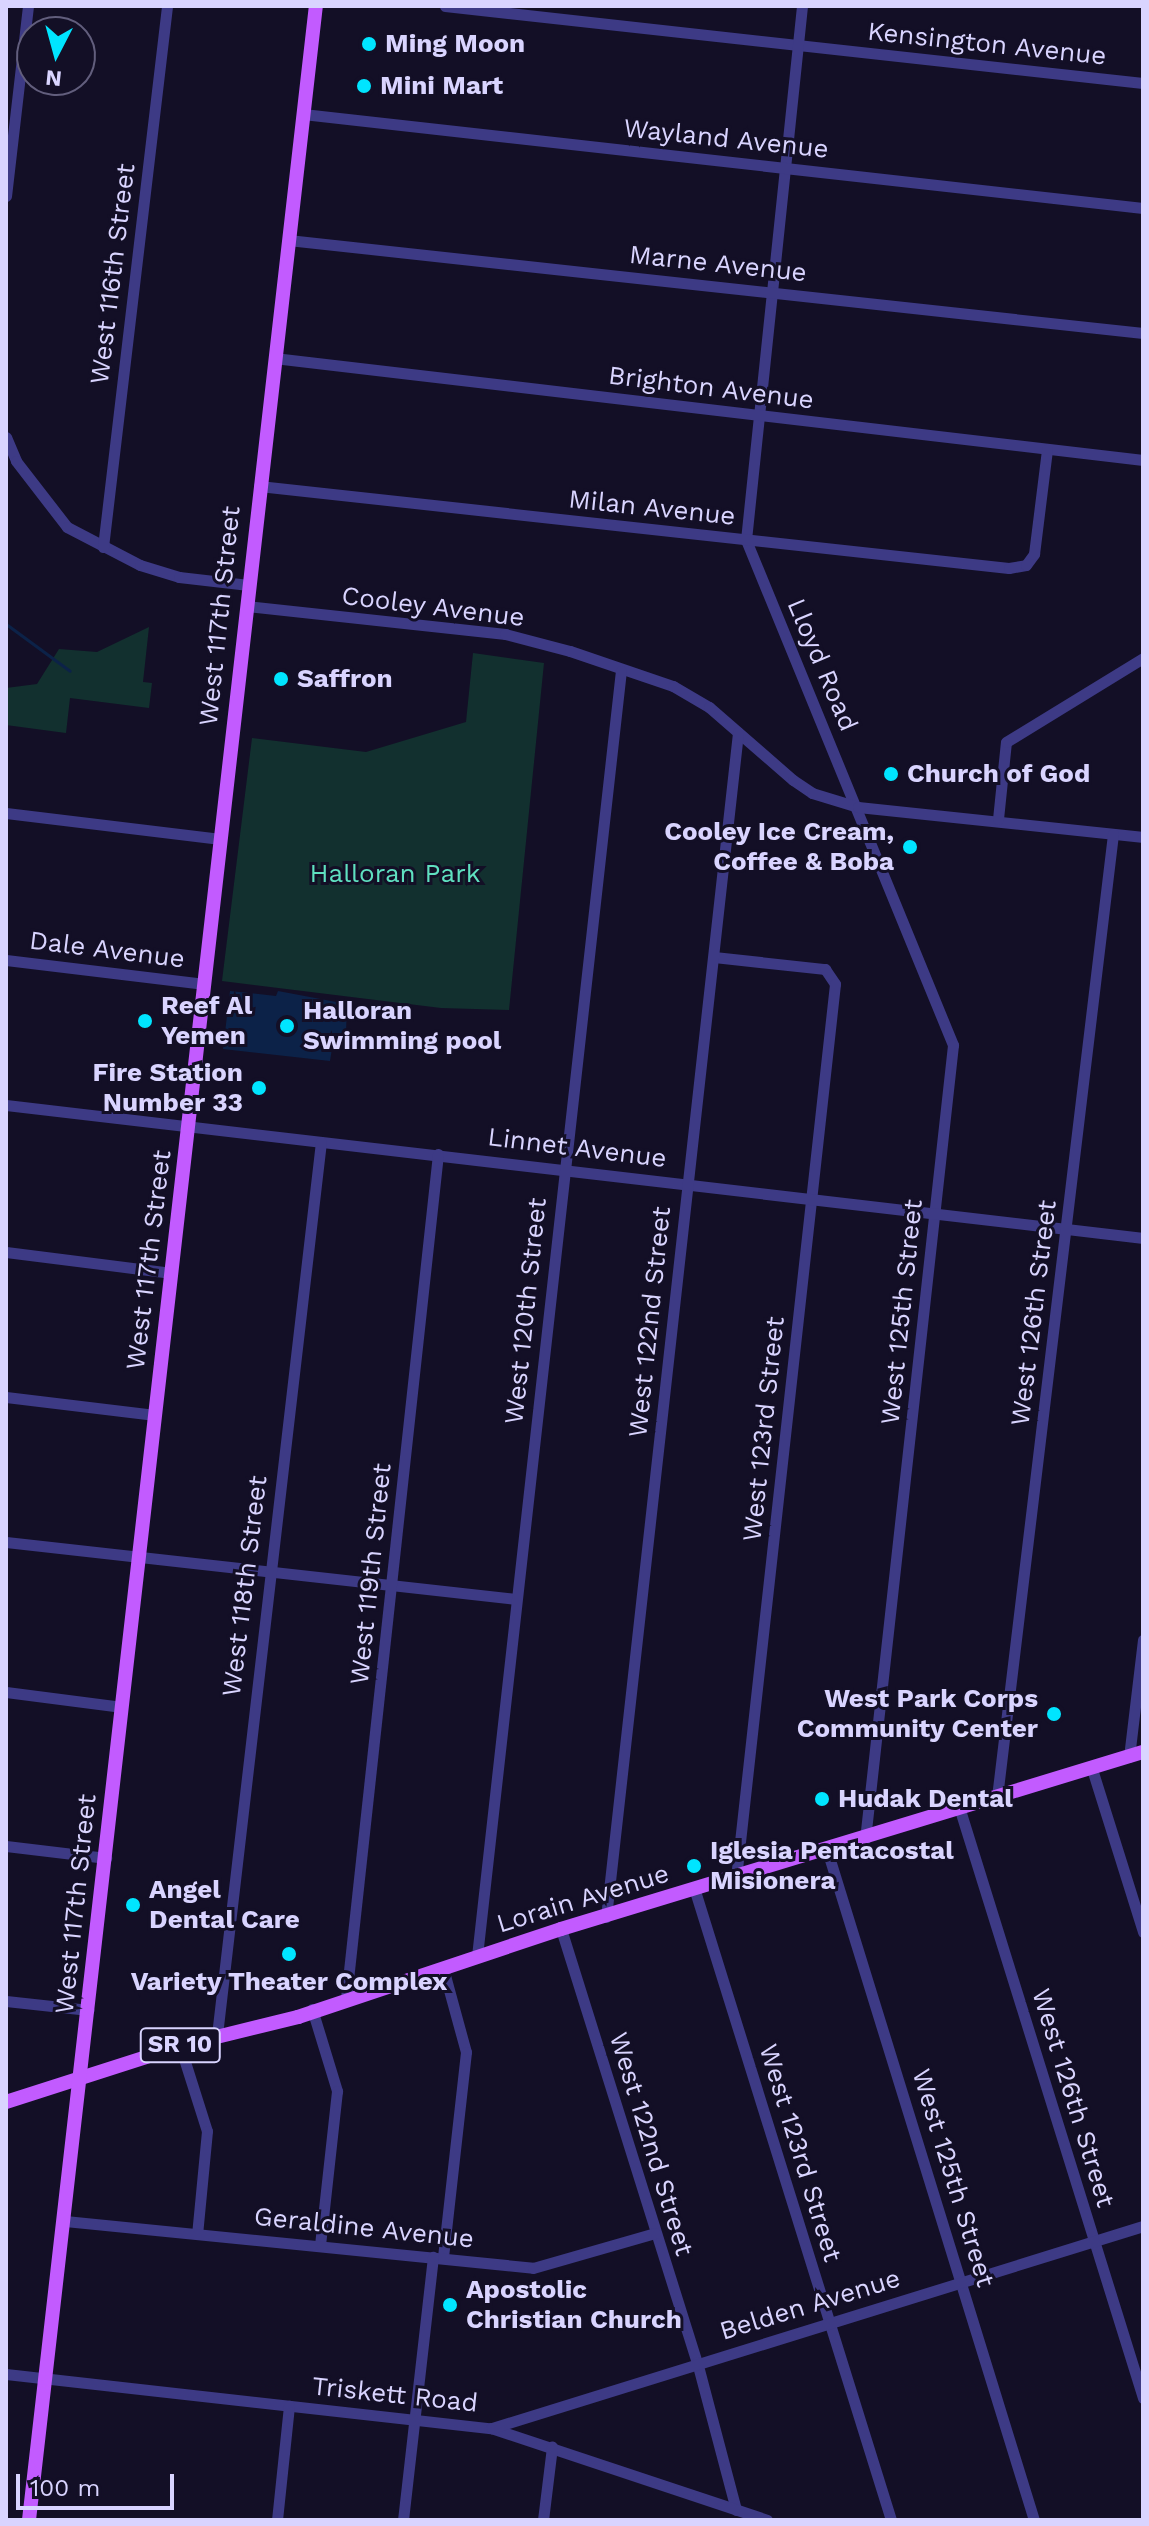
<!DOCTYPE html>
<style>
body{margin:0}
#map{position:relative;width:1149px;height:2526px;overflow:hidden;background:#130f26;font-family:"Work Sans",sans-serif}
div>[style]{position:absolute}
.green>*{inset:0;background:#12302f}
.water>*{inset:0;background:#0c2248}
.stream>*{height:3px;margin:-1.5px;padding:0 1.5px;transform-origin:1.5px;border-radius:1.5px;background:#0c2248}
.minor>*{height:11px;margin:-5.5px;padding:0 5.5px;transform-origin:5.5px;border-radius:5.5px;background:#3d3a85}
.major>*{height:14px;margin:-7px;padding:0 7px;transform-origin:7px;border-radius:7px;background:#c25bff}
.dots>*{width:22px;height:22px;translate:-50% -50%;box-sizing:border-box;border:4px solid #130f26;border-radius:50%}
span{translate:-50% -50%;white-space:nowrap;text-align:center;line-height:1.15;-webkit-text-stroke:6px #130f26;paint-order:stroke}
.shield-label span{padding:2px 6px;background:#130f26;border:2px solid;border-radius:6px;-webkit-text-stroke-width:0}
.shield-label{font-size:24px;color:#d9d4ff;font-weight:700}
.poi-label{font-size:26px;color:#d9d4ff;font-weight:700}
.left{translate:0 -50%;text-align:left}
.right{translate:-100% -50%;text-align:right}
.street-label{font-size:26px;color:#d9d4ff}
.park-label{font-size:26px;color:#5fe0c0}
.frame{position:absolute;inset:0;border:8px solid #d9d4ff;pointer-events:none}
.north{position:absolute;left:16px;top:16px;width:80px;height:80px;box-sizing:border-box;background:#130f26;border:2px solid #625e7d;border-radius:50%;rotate:186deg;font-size:22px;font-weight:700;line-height:32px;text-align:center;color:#d9d4ff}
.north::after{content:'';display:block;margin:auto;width:28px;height:36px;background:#00e5ff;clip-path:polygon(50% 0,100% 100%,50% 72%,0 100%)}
.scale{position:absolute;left:16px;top:2474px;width:158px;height:36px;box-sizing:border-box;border:4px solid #d9d4ff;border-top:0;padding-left:10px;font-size:24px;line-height:28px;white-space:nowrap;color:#d9d4ff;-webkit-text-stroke:6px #130f26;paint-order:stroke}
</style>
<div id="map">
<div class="green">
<div style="clip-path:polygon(149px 627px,143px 682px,152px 683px,149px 708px,70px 698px,66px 733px,6px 725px,6px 688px,37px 684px,59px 649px,97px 652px)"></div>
<div style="clip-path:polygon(473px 653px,544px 663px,509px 1010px,441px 1008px,222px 981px,252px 738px,366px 752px,466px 722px)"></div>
</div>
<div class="water">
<div style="clip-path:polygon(230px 991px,276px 996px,278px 991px,347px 1004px,346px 1033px,342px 1043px,333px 1042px,330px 1061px,223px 1049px)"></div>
</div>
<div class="stream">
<div style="left:6px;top:624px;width:79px;rotate:36.3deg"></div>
</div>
<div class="minor">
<div style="left:445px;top:6px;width:702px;rotate:6.3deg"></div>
<div style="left:802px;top:6px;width:537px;rotate:95.99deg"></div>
<div style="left:746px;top:540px;width:546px;rotate:67.71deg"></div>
<div style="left:953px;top:1045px;width:799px;rotate:96.32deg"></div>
<div style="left:303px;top:114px;width:845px;rotate:6.39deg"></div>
<div style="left:6px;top:196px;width:191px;rotate:-83.4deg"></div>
<div style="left:288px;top:240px;width:860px;rotate:6.21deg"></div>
<div style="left:274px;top:358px;width:875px;rotate:6.69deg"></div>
<div style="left:6px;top:437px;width:26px;rotate:67deg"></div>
<div style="left:16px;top:461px;width:83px;rotate:52.3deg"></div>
<div style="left:67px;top:527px;width:82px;rotate:27.5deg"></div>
<div style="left:140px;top:565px;width:41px;rotate:17.1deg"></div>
<div style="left:179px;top:577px;width:70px;rotate:6.5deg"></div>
<div style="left:259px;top:486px;width:754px;rotate:6.24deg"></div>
<div style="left:1009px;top:568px;width:17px;rotate:-10deg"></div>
<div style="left:1026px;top:565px;width:14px;rotate:-54deg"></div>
<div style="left:1034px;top:554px;width:105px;rotate:-82.9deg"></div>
<div style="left:103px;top:547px;width:545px;rotate:-83.25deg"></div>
<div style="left:247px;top:606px;width:260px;rotate:6.2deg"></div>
<div style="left:505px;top:634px;width:67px;rotate:14.7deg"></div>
<div style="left:570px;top:651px;width:109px;rotate:18.8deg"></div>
<div style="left:673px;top:686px;width:42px;rotate:30.3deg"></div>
<div style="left:709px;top:707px;width:111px;rotate:41deg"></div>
<div style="left:793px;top:780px;width:23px;rotate:34deg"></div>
<div style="left:812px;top:793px;width:48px;rotate:16.9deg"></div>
<div style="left:858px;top:807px;width:287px;rotate:6deg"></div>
<div style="left:6px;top:813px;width:216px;rotate:6.9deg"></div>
<div style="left:998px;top:819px;width:77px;rotate:-84.1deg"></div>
<div style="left:1006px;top:742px;width:161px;rotate:-31.5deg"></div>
<div style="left:714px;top:957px;width:112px;rotate:6.2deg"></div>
<div style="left:825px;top:969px;width:18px;rotate:56deg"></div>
<div style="left:835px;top:984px;width:899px;rotate:96.32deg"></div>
<div style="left:6px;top:960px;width:198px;rotate:6.9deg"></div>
<div style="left:6px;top:1105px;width:1145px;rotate:6.67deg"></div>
<div style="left:6px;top:1252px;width:167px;rotate:7.2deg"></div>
<div style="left:6px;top:1397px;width:150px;rotate:6.9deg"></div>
<div style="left:6px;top:1542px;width:513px;rotate:6.38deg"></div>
<div style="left:6px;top:1692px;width:117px;rotate:7.4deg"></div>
<div style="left:1129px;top:1757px;width:118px;rotate:-83.2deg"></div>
<div style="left:1092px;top:1769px;width:171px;rotate:72.6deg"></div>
<div style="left:997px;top:1797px;width:970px;rotate:-83.13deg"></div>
<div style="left:960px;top:1810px;width:616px;rotate:72.71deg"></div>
<div style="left:6px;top:1846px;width:101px;rotate:6.8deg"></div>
<div style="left:827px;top:1850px;width:701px;rotate:72.83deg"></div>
<div style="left:695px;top:1891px;width:659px;rotate:72.69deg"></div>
<div style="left:606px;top:1917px;width:1192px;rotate:-83.64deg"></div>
<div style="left:561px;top:1929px;width:454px;rotate:72.6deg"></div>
<div style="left:697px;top:2362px;width:153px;rotate:75.2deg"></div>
<div style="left:477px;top:1956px;width:1293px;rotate:-83.61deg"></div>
<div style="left:443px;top:1968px;width:87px;rotate:74.7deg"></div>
<div style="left:466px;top:2052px;width:207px;rotate:96.4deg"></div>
<div style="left:346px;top:1998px;width:849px;rotate:-83.78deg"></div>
<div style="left:6px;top:2001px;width:83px;rotate:6.2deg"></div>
<div style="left:312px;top:2009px;width:86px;rotate:73deg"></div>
<div style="left:337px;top:2091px;width:155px;rotate:96.3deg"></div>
<div style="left:217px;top:2035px;width:899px;rotate:-83.36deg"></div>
<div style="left:180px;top:2046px;width:89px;rotate:72.4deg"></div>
<div style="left:207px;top:2131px;width:103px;rotate:95.5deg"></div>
<div style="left:65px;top:2221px;width:470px;rotate:5.7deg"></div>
<div style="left:533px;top:2268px;width:127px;rotate:-16deg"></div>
<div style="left:6px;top:2374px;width:488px;rotate:6.4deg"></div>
<div style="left:491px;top:2428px;width:291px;rotate:18.4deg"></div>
<div style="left:492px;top:2428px;width:682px;rotate:-17.24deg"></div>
<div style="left:277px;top:2520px;width:115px;rotate:-84deg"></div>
<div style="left:403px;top:2520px;width:265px;rotate:-83.5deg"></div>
<div style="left:543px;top:2520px;width:74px;rotate:-83deg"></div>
</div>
<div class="major">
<div style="left:6px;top:2102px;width:183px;rotate:-17.8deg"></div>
<div style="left:180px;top:2046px;width:122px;rotate:-13.8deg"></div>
<div style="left:298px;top:2017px;width:277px;rotate:-18.5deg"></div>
<div style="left:561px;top:1929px;width:608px;rotate:-16.92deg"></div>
<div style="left:29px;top:2520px;width:2530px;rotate:-83.49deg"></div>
</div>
<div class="dots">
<div style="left:369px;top:44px;background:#00e5ff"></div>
<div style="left:364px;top:86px;background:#00e5ff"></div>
<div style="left:281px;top:679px;background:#00e5ff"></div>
<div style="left:891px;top:774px;background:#00e5ff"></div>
<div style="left:910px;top:847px;background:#00e5ff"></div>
<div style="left:145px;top:1021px;background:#00e5ff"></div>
<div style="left:287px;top:1026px;background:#00e5ff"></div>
<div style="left:259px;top:1088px;background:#00e5ff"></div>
<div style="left:1054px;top:1714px;background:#00e5ff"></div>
<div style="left:822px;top:1799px;background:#00e5ff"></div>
<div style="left:694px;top:1866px;background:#00e5ff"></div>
<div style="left:133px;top:1905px;background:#00e5ff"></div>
<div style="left:289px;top:1954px;background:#00e5ff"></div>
<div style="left:450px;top:2305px;background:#00e5ff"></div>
</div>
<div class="shield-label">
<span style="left:180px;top:2045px">SR 10</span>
</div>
<div class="poi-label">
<span class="left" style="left:385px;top:44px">Ming Moon</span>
<span class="left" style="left:380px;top:86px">Mini Mart</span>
<span class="left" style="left:297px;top:679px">Saffron</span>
<span class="left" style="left:907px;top:774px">Church of God</span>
<span class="right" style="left:894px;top:847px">Cooley Ice Cream,<br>Coffee &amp; Boba</span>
<span class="left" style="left:161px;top:1021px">Reef Al<br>Yemen</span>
<span class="left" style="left:303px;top:1026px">Halloran<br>Swimming pool</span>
<span class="right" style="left:243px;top:1088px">Fire Station<br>Number 33</span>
<span class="right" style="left:1038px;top:1714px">West Park Corps<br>Community Center</span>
<span class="left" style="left:838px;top:1799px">Hudak Dental</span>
<span class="left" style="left:710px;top:1866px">Iglesia Pentacostal<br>Misionera</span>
<span class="left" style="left:149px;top:1905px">Angel<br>Dental Care</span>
<span style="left:289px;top:1982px">Variety Theater Complex</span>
<span class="left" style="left:466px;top:2305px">Apostolic<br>Christian Church</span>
</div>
<div class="street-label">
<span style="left:987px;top:44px;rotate:6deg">Kensington Avenue</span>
<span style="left:726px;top:139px;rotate:6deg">Wayland Avenue</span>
<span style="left:718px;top:264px;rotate:6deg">Marne Avenue</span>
<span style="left:113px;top:274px;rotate:-83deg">West 116th Street</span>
<span style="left:711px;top:388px;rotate:7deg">Brighton Avenue</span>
<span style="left:652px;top:508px;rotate:6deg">Milan Avenue</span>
<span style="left:433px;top:607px;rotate:7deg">Cooley Avenue</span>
<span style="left:220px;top:616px;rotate:-84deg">West 117th Street</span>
<span style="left:822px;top:665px;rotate:67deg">Lloyd Road</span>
<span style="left:107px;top:950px;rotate:7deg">Dale Avenue</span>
<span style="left:577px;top:1148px;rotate:7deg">Linnet Avenue</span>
<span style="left:149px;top:1260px;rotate:-83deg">West 117th Street</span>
<span style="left:526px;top:1311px;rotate:-84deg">West 120th Street</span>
<span style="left:902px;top:1312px;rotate:-84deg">West 125th Street</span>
<span style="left:1034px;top:1313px;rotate:-83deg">West 126th Street</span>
<span style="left:650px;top:1322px;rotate:-84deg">West 122nd Street</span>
<span style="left:764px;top:1429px;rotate:-84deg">West 123rd Street</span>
<span style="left:371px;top:1574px;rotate:-84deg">West 119th Street</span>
<span style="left:245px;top:1586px;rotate:-83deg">West 118th Street</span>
<span style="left:583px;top:1899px;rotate:-17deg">Lorain Avenue</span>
<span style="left:76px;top:1904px;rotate:-84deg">West 117th Street</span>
<span style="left:1073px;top:2098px;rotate:73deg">West 126th Street</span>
<span style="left:651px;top:2144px;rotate:73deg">West 122nd Street</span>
<span style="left:800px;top:2153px;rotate:73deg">West 123rd Street</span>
<span style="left:953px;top:2178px;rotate:73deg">West 125th Street</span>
<span style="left:364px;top:2228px;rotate:6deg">Geraldine Avenue</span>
<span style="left:810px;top:2305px;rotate:-17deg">Belden Avenue</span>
<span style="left:395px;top:2395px;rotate:6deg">Triskett Road</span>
</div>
<div class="park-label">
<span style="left:395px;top:874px">Halloran Park</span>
</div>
<div class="frame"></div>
<div class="north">N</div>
<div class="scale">100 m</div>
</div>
